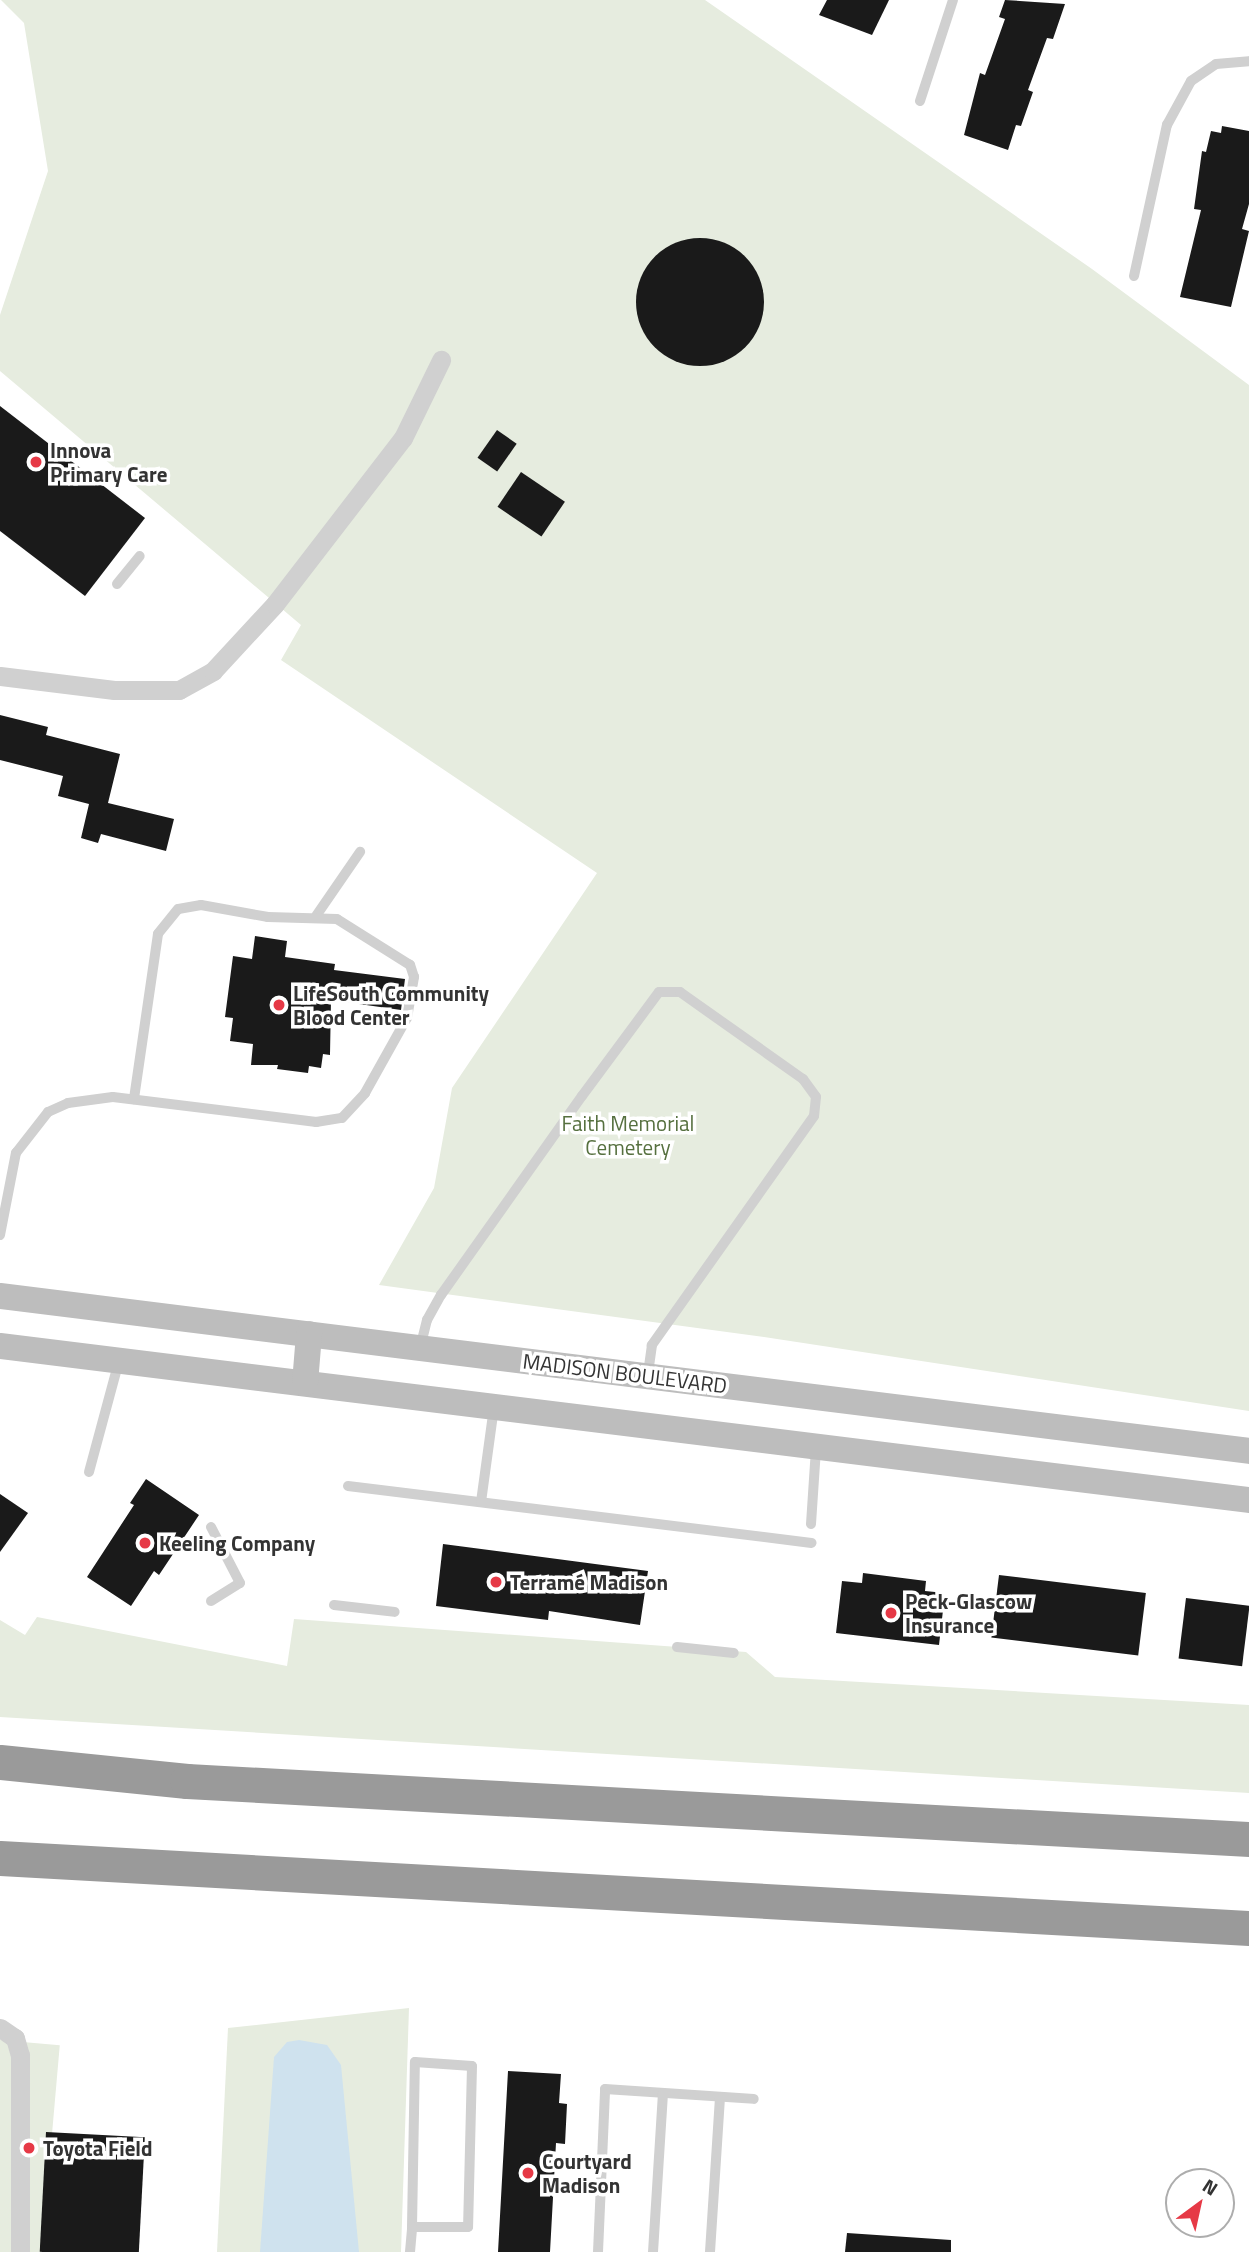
<!DOCTYPE html>
<meta charset="utf-8">
<style>
body{margin:0}
#map{position:relative;width:1249px;height:2252px;overflow:hidden;background:#fff;font-family:"Titillium Web",sans-serif}
div>[style]{position:absolute}
.green>*{inset:0;background:#e6ecdf;transform-origin:0 0}
.water>*{inset:0;background:#cfe2ee}
.building>*{inset:0;background:#1a1a1a;transform-origin:0 0}
.round{border-radius:50%}
.service>*{height:10px;margin:-5px;padding:0 5px;transform-origin:5px;border-radius:5px;background:#d0d0d0}
.minor>*{height:19px;margin:-9.5px;padding:0 9.5px;transform-origin:9.5px;border-radius:9.5px;background:#d0d0d0}
.secondary>*{height:26px;margin:-13px;padding:0 13px;transform-origin:13px;border-radius:13px;background:#bdbdbd}
.motorway>*{height:35px;margin:-17.5px;padding:0 17.5px;transform-origin:17.5px;border-radius:17.5px;background:#9a9a9a}
.dots>*{width:19px;height:19px;translate:-50% -50%;box-sizing:border-box;border:4px solid #fff;border-radius:50%}
span{translate:-50% -50%;white-space:nowrap;text-align:center;line-height:1.15;-webkit-text-stroke:7px #fff;paint-order:stroke}
.poi-label{font-size:21px;color:#333;font-weight:700}
.left{translate:0 -50%;text-align:left}
.park-label{font-size:21px;color:#56703f}
.street-label{font-size:21px;color:#333}
.north{position:absolute;left:1165px;top:2168px;width:70px;height:70px;box-sizing:border-box;background:#fff;border:2px solid #adadad;border-radius:50%;rotate:33deg;font-size:19px;font-weight:700;line-height:28px;text-align:center;color:#333}
.north::after{content:'';display:block;margin:auto;width:24px;height:32px;background:#e63946;clip-path:polygon(50% 0,100% 100%,50% 72%,0 100%)}
</style>
<div id="map">
<div class="green">
<div style="clip-path:polygon(1px 0,705px 0,1092px 269px,1249px 385px,1249px 1411px,764px 1337px,379px 1285px,434px 1188px,452px 1088px,597px 873px,281px 660px,301px 625px,0 371px,0 315px,48px 171px,24px 23px)"></div>
<div style="clip-path:polygon(37px 1617px,287px 1666px,294px 1619px,746px 1652px,775px 1677px,1249px 1705px,1249px 1793px,0 1717px,0 1620px,25px 1635px)"></div>
<div style="clip-path:polygon(409px 2008px,401px 2252px,217px 2252px,228px 2028px)"></div>
<div style="left:0;top:2040px;width:60px;height:212px;rotate:5deg"></div>
</div>
<div class="water">
<div style="clip-path:polygon(299px 2040px,327px 2045px,341px 2065px,359px 2252px,260px 2252px,274px 2057px,287px 2042px)"></div>
</div>
<div class="building">
<div style="clip-path:polygon(827px 0,889px 0,872px 35px,819px 15px)"></div>
<div style="clip-path:polygon(1005px 0,1065px 4px,1053px 39px,1047px 38px,1028px 90px,1033px 92px,1021px 126px,1016px 125px,1008px 150px,964px 135px,980px 73px,985px 75px,1005px 19px,999px 17px)"></div>
<div style="clip-path:polygon(1222px 126px,1249px 131px,1249px 204px,1242px 229px,1249px 231px,1231px 307px,1180px 297px,1201px 210px,1194px 209px,1202px 151px,1206px 152px,1211px 131px,1221px 133px)"></div>
<div class="round" style="left:636px;top:238px;width:128px;height:128px"></div>
<div style="clip-path:polygon(0 406px,145px 518px,85px 596px,0 531px)"></div>
<div style="left:497px;top:430px;width:24px;height:34px;rotate:35deg"></div>
<div style="left:521px;top:472px;width:53px;height:42px;rotate:34deg"></div>
<div style="clip-path:polygon(0 715px,48px 727px,46px 735px,120px 754px,108px 803px,174px 819px,166px 851px,101px 834px,98px 843px,81px 838px,89px 804px,58px 796px,63px 776px,0 760px)"></div>
<div style="clip-path:polygon(255px 936px,287px 941px,285px 957px,335px 964px,334px 970px,405px 979px,401px 1010px,331px 1000px,330px 1055px,323px 1054px,321px 1068px,309px 1066px,308px 1073px,277px 1069px,278px 1065px,251px 1065px,253px 1044px,230px 1041px,233px 1018px,225px 1017px,233px 956px,252px 959px)"></div>
<div style="clip-path:polygon(146px 1479px,199px 1515px,159px 1575px,154px 1571px,131px 1606px,87px 1577px,134px 1505px,130px 1503px)"></div>
<div style="clip-path:polygon(0 1494px,28px 1513px,0 1552px)"></div>
<div style="clip-path:polygon(443px 1544px,648px 1571px,640px 1625px,549px 1611px,548px 1620px,436px 1606px)"></div>
<div style="clip-path:polygon(863px 1573px,926px 1581px,925px 1591px,945px 1593px,939px 1645px,836px 1633px,842px 1581px,862px 1583px)"></div>
<div style="left:999px;top:1575px;width:148px;height:63px;rotate:7deg"></div>
<div style="left:1186px;top:1598px;width:64px;height:61px;rotate:7deg"></div>
<div style="clip-path:polygon(508px 2071px,561px 2074px,559px 2103px,567px 2104px,565px 2144px,556px 2143px,550px 2252px,498px 2252px)"></div>
<div style="left:46px;top:2132px;width:99px;height:120px;rotate:3deg"></div>
<div style="clip-path:polygon(847px 2233px,951px 2240px,951px 2252px,845px 2252px)"></div>
</div>
<div class="service">
<div style="left:920px;top:101px;width:106px;rotate:-71.9deg"></div>
<div style="left:1134px;top:276px;width:155px;rotate:-77.7deg"></div>
<div style="left:1167px;top:125px;width:50px;rotate:-61.4deg"></div>
<div style="left:1191px;top:81px;width:30px;rotate:-34deg"></div>
<div style="left:1216px;top:64px;width:33px;rotate:-5deg"></div>
<div style="left:117px;top:584px;width:36px;rotate:-51deg"></div>
<div style="left:316px;top:916px;width:78px;rotate:-55.5deg"></div>
<div style="left:0;top:1235px;width:84px;rotate:-79deg"></div>
<div style="left:16px;top:1153px;width:52px;rotate:-52deg"></div>
<div style="left:48px;top:1112px;width:22px;rotate:-24deg"></div>
<div style="left:68px;top:1103px;width:45px;rotate:-7.6deg"></div>
<div style="left:113px;top:1097px;width:205px;rotate:7deg"></div>
<div style="left:316px;top:1122px;width:26px;rotate:-9deg"></div>
<div style="left:342px;top:1118px;width:34px;rotate:-47deg"></div>
<div style="left:365px;top:1093px;width:86px;rotate:-60.8deg"></div>
<div style="left:407px;top:1018px;width:42px;rotate:-80.3deg"></div>
<div style="left:414px;top:977px;width:13px;rotate:-108deg"></div>
<div style="left:410px;top:965px;width:86px;rotate:-147.8deg"></div>
<div style="left:337px;top:919px;width:69px;rotate:-178.3deg"></div>
<div style="left:268px;top:917px;width:68px;rotate:-169.8deg"></div>
<div style="left:201px;top:905px;width:23px;rotate:170deg"></div>
<div style="left:178px;top:909px;width:32px;rotate:129deg"></div>
<div style="left:158px;top:934px;width:167px;rotate:98.3deg"></div>
<div style="left:420px;top:1348px;width:29px;rotate:-76deg"></div>
<div style="left:427px;top:1320px;width:29px;rotate:-61deg"></div>
<div style="left:441px;top:1295px;width:244px;rotate:-54.7deg"></div>
<div style="left:582px;top:1096px;width:129px;rotate:-53.5deg"></div>
<div style="left:659px;top:992px;width:21px"></div>
<div style="left:680px;top:992px;width:151px;rotate:35.3deg"></div>
<div style="left:803px;top:1079px;width:22px;rotate:54deg"></div>
<div style="left:816px;top:1097px;width:19px;rotate:96deg"></div>
<div style="left:814px;top:1116px;width:281px;rotate:125.3deg"></div>
<div style="left:652px;top:1345px;width:30px;rotate:98deg"></div>
<div style="left:89px;top:1472px;width:115px;rotate:-74.9deg"></div>
<div style="left:348px;top:1486px;width:467px;rotate:7deg"></div>
<div style="left:481px;top:1502px;width:96px;rotate:-82.2deg"></div>
<div style="left:811px;top:1524px;width:76px;rotate:-86.2deg"></div>
<div style="left:211px;top:1601px;width:34px;rotate:-32deg"></div>
<div style="left:240px;top:1583px;width:63px;rotate:-117.4deg"></div>
<div style="left:334px;top:1605px;width:61px;rotate:6.5deg"></div>
<div style="left:677px;top:1647px;width:57px;rotate:6deg"></div>
<div style="left:415px;top:2062px;width:57px;rotate:4deg"></div>
<div style="left:472px;top:2066px;width:161px;rotate:91.4deg"></div>
<div style="left:468px;top:2227px;width:56px;rotate:180deg"></div>
<div style="left:412px;top:2227px;width:165px;rotate:-89deg"></div>
<div style="left:410px;top:2252px;width:25px;rotate:-85deg"></div>
<div style="left:598px;top:2252px;width:163px;rotate:-87.5deg"></div>
<div style="left:605px;top:2089px;width:149px;rotate:3.8deg"></div>
<div style="left:653px;top:2252px;width:159px;rotate:-86.4deg"></div>
<div style="left:710px;top:2252px;width:155px;rotate:-86.3deg"></div>
</div>
<div class="minor">
<div style="left:0;top:676px;width:115px;rotate:7deg"></div>
<div style="left:114px;top:690px;width:65px"></div>
<div style="left:179px;top:690px;width:39px;rotate:-29deg"></div>
<div style="left:213px;top:671px;width:91px;rotate:-47.2deg"></div>
<div style="left:275px;top:604px;width:210px;rotate:-52.4deg"></div>
<div style="left:403px;top:438px;width:87px;rotate:-64deg"></div>
<div style="left:0;top:2028px;width:18px;rotate:34deg"></div>
<div style="left:15px;top:2038px;width:18px;rotate:74deg"></div>
<div style="left:20px;top:2055px;width:197px;rotate:90deg"></div>
</div>
<div class="secondary">
<div style="left:0;top:1296px;width:1259px;rotate:7.07deg"></div>
<div style="left:0;top:1346px;width:1258px;rotate:7.03deg"></div>
<div style="left:305px;top:1383px;width:49px;rotate:-85.3deg"></div>
</div>
<div class="motorway">
<div style="left:0;top:1762px;width:188px;rotate:5.8deg"></div>
<div style="left:187px;top:1781px;width:1064px;rotate:3.13deg"></div>
<div style="left:0;top:1858px;width:1251px;rotate:3.21deg"></div>
</div>
<div class="dots">
<div style="left:36px;top:462px;background:#e63946"></div>
<div style="left:279px;top:1005px;background:#e63946"></div>
<div style="left:145px;top:1543px;background:#e63946"></div>
<div style="left:496px;top:1582px;background:#e63946"></div>
<div style="left:891px;top:1613px;background:#e63946"></div>
<div style="left:29px;top:2148px;background:#e63946"></div>
<div style="left:528px;top:2173px;background:#e63946"></div>
</div>
<div class="poi-label">
<span class="left" style="left:50px;top:462px">Innova<br>Primary Care</span>
<span class="left" style="left:293px;top:1005px">LifeSouth Community<br>Blood Center</span>
<span class="left" style="left:159px;top:1543px">Keeling Company</span>
<span class="left" style="left:510px;top:1582px">Terramé Madison</span>
<span class="left" style="left:905px;top:1613px">Peck-Glascow<br>Insurance</span>
<span class="left" style="left:43px;top:2148px">Toyota Field</span>
<span class="left" style="left:542px;top:2173px">Courtyard<br>Madison</span>
</div>
<div class="park-label">
<span style="left:628px;top:1135px">Faith Memorial<br>Cemetery</span>
</div>
<div class="street-label">
<span style="left:625px;top:1373px;rotate:7deg">MADISON BOULEVARD</span>
</div>
<div class="north">N</div>
</div>
